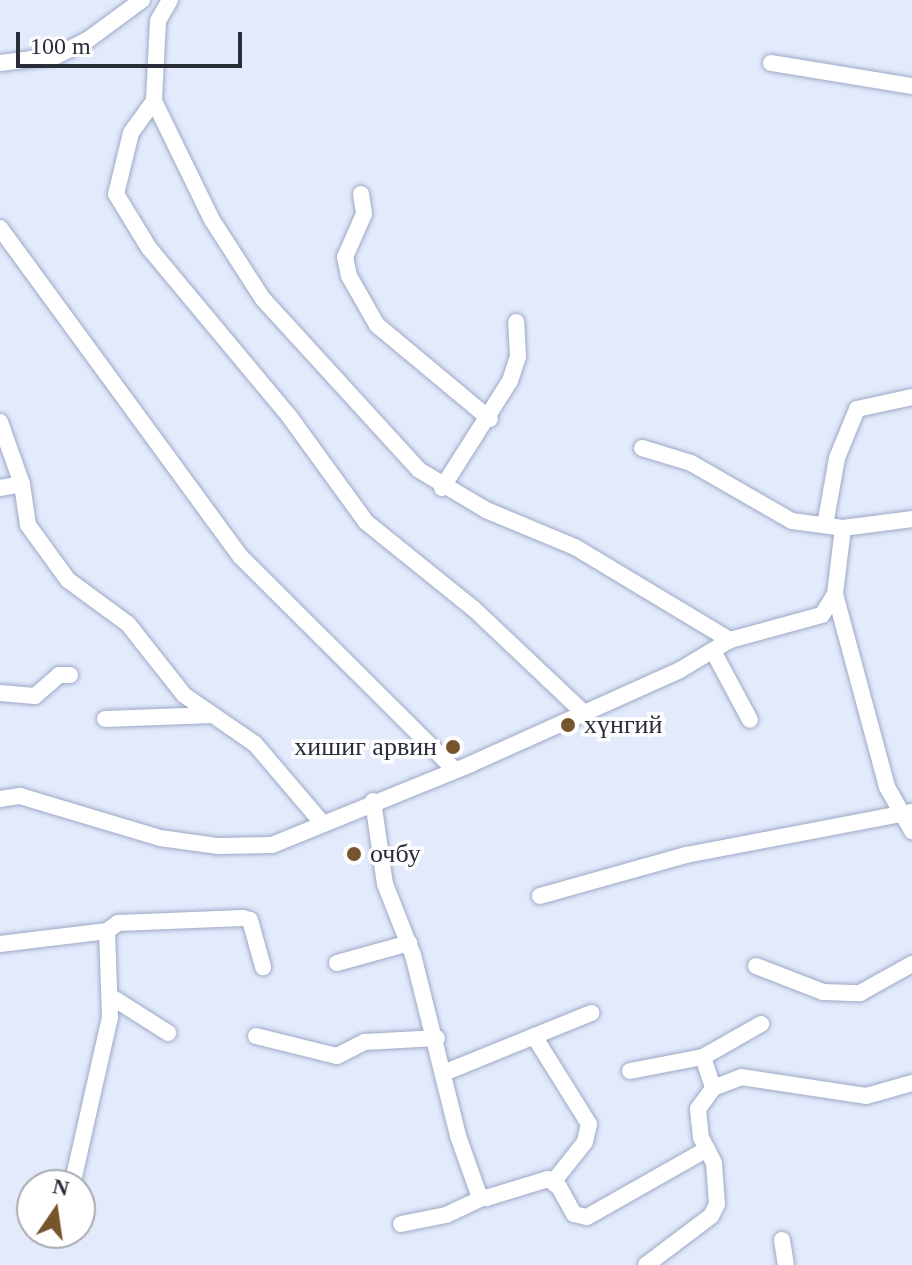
<!DOCTYPE html>
<meta charset="utf-8">
<style>
body{margin:0}
#map{position:relative;width:912px;height:1265px;overflow:hidden;background:#e2eafc;font-family:Georgia,serif}
div>[style]{position:absolute}
.roads{filter:drop-shadow(0 0 2px #9da9c5) drop-shadow(0 0 2px #9da9c5)}
.minor>*{height:16px;margin:-8px;padding:0 8px;transform-origin:8px;border-radius:8px;background:#fff}
.dots>*{width:22px;height:22px;translate:-50% -50%;box-sizing:border-box;border:4px solid #fff;border-radius:50%}
span{translate:-50% -50%;white-space:nowrap;text-align:center;line-height:1.15;-webkit-text-stroke:7px #fff;paint-order:stroke}
.poi-label{font-size:26px;color:#282d38}
.left{translate:0 -50%;text-align:left}
.right{translate:-100% -50%;text-align:right}
.north{position:absolute;left:16px;top:1169px;width:80px;height:80px;box-sizing:border-box;background:#fff;border:2px solid #a9abaf;border-radius:50%;rotate:13deg;font-size:22px;font-weight:700;line-height:32px;text-align:center;color:#282d38}
.north::after{content:'';display:block;margin:auto;width:28px;height:36px;background:#76552c;clip-path:polygon(50% 0,100% 100%,50% 72%,0 100%)}
.scale{position:absolute;left:16px;top:32px;width:226px;height:36px;box-sizing:border-box;border:4px solid #282d38;border-top:0;padding-left:10px;font-size:24px;line-height:28px;white-space:nowrap;color:#282d38;-webkit-text-stroke:6px #fff;paint-order:stroke}
</style>
<div id="map">
<div class="roads">
<div class="minor">
<div style="left:170px;top:0;width:24px;rotate:120deg"></div>
<div style="left:158px;top:21px;width:80px;rotate:92.9deg"></div>
<div style="left:154px;top:101px;width:39px;rotate:126deg"></div>
<div style="left:131px;top:133px;width:63px;rotate:103.8deg"></div>
<div style="left:116px;top:194px;width:63px;rotate:58.6deg"></div>
<div style="left:149px;top:248px;width:219px;rotate:50.2deg"></div>
<div style="left:289px;top:416px;width:131px;rotate:54deg"></div>
<div style="left:366px;top:522px;width:139px;rotate:38.9deg"></div>
<div style="left:474px;top:609px;width:150px;rotate:43.4deg"></div>
<div style="left:0;top:63px;width:56px;rotate:-7.1deg"></div>
<div style="left:56px;top:56px;width:37px;rotate:-27deg"></div>
<div style="left:89px;top:39px;width:66px;rotate:-36.3deg"></div>
<div style="left:771px;top:63px;width:143px;rotate:9.3deg"></div>
<div style="left:154px;top:101px;width:132px;rotate:64deg"></div>
<div style="left:212px;top:220px;width:94px;rotate:57.2deg"></div>
<div style="left:263px;top:299px;width:231px;rotate:47.6deg"></div>
<div style="left:419px;top:470px;width:78px;rotate:30.8deg"></div>
<div style="left:486px;top:510px;width:96px;rotate:22.6deg"></div>
<div style="left:575px;top:547px;width:181px;rotate:31deg"></div>
<div style="left:361px;top:194px;width:20px;rotate:81deg"></div>
<div style="left:364px;top:214px;width:47px;rotate:113.8deg"></div>
<div style="left:345px;top:257px;width:19px;rotate:78deg"></div>
<div style="left:349px;top:276px;width:56px;rotate:60.3deg"></div>
<div style="left:377px;top:325px;width:147px;rotate:39.8deg"></div>
<div style="left:0;top:228px;width:408px;rotate:53.8deg"></div>
<div style="left:241px;top:557px;width:299px;rotate:44.9deg"></div>
<div style="left:0;top:422px;width:66px;rotate:70.5deg"></div>
<div style="left:22px;top:484px;width:41px;rotate:81.7deg"></div>
<div style="left:28px;top:525px;width:68px;rotate:54deg"></div>
<div style="left:68px;top:580px;width:74px;rotate:36.3deg"></div>
<div style="left:128px;top:624px;width:90px;rotate:51.7deg"></div>
<div style="left:184px;top:695px;width:86px;rotate:34.6deg"></div>
<div style="left:255px;top:744px;width:105px;rotate:49.6deg"></div>
<div style="left:642px;top:448px;width:51px;rotate:17deg"></div>
<div style="left:691px;top:463px;width:116px;rotate:29.9deg"></div>
<div style="left:792px;top:521px;width:51px;rotate:7.8deg"></div>
<div style="left:0;top:488px;width:22px;rotate:-10deg"></div>
<div style="left:442px;top:488px;width:127px;rotate:-57.6deg"></div>
<div style="left:510px;top:381px;width:26px;rotate:-72deg"></div>
<div style="left:518px;top:356px;width:34px;rotate:-93deg"></div>
<div style="left:825px;top:525px;width:68px;rotate:-79.8deg"></div>
<div style="left:837px;top:458px;width:53px;rotate:-67.8deg"></div>
<div style="left:857px;top:409px;width:56px;rotate:-12.3deg"></div>
<div style="left:835px;top:594px;width:200px;rotate:74.9deg"></div>
<div style="left:887px;top:787px;width:51px;rotate:60.4deg"></div>
<div style="left:713px;top:651px;width:78px;rotate:61.8deg"></div>
<div style="left:0;top:693px;width:35px;rotate:5deg"></div>
<div style="left:35px;top:696px;width:32px;rotate:-41deg"></div>
<div style="left:59px;top:675px;width:11px"></div>
<div style="left:105px;top:719px;width:108px;rotate:-2.1deg"></div>
<div style="left:0;top:799px;width:20px;rotate:-9deg"></div>
<div style="left:20px;top:796px;width:146px;rotate:16.7deg"></div>
<div style="left:160px;top:838px;width:59px;rotate:7.9deg"></div>
<div style="left:218px;top:846px;width:54px;rotate:-1.1deg"></div>
<div style="left:272px;top:845px;width:215px;rotate:-22.1deg"></div>
<div style="left:471px;top:764px;width:229px;rotate:-24.2deg"></div>
<div style="left:680px;top:670px;width:58px;rotate:-31deg"></div>
<div style="left:730px;top:640px;width:95px;rotate:-15.2deg"></div>
<div style="left:822px;top:615px;width:25px;rotate:-58deg"></div>
<div style="left:835px;top:594px;width:66px;rotate:-83.1deg"></div>
<div style="left:843px;top:528px;width:70px;rotate:-7.4deg"></div>
<div style="left:373px;top:801px;width:84px;rotate:81.8deg"></div>
<div style="left:385px;top:884px;width:76px;rotate:68.5deg"></div>
<div style="left:413px;top:955px;width:187px;rotate:76deg"></div>
<div style="left:458px;top:1136px;width:63px;rotate:70.4deg"></div>
<div style="left:479px;top:1195px;width:8px;rotate:23deg"></div>
<div style="left:486px;top:1198px;width:65px;rotate:-17deg"></div>
<div style="left:548px;top:1179px;width:14px;rotate:36deg"></div>
<div style="left:559px;top:1187px;width:31px;rotate:61deg"></div>
<div style="left:574px;top:1214px;width:13px;rotate:13deg"></div>
<div style="left:587px;top:1217px;width:138px;rotate:-29.5deg"></div>
<div style="left:540px;top:896px;width:152px;rotate:-15.7deg"></div>
<div style="left:686px;top:855px;width:230px;rotate:-10.8deg"></div>
<div style="left:107px;top:931px;width:14px;rotate:-36deg"></div>
<div style="left:118px;top:923px;width:125px;rotate:-2.3deg"></div>
<div style="left:243px;top:918px;width:7px;rotate:16deg"></div>
<div style="left:250px;top:920px;width:49px;rotate:74.5deg"></div>
<div style="left:0;top:944px;width:108px;rotate:-6.9deg"></div>
<div style="left:107px;top:931px;width:86px;rotate:88deg"></div>
<div style="left:110px;top:1017px;width:172px;rotate:102.7deg"></div>
<div style="left:337px;top:963px;width:75px;rotate:-15.5deg"></div>
<div style="left:756px;top:966px;width:72px;rotate:21.2deg"></div>
<div style="left:823px;top:992px;width:37px;rotate:2deg"></div>
<div style="left:860px;top:993px;width:60px;rotate:-29.1deg"></div>
<div style="left:110px;top:996px;width:69px;rotate:32.5deg"></div>
<div style="left:256px;top:1036px;width:83px;rotate:13.9deg"></div>
<div style="left:337px;top:1056px;width:31px;rotate:-27deg"></div>
<div style="left:365px;top:1042px;width:72px;rotate:-3.2deg"></div>
<div style="left:534px;top:1036px;width:104px;rotate:58deg"></div>
<div style="left:589px;top:1124px;width:18px;rotate:103deg"></div>
<div style="left:585px;top:1142px;width:50px;rotate:128.5deg"></div>
<div style="left:703px;top:1057px;width:67px;rotate:-29.6deg"></div>
<div style="left:630px;top:1071px;width:74px;rotate:-10.9deg"></div>
<div style="left:703px;top:1057px;width:33px;rotate:72deg"></div>
<div style="left:446px;top:1072px;width:157px;rotate:-22.1deg"></div>
<div style="left:401px;top:1224px;width:46px;rotate:-11.3deg"></div>
<div style="left:446px;top:1215px;width:40px;rotate:-25deg"></div>
<div style="left:782px;top:1240px;width:25px;rotate:81deg"></div>
<div style="left:646px;top:1265px;width:81px;rotate:-37deg"></div>
<div style="left:711px;top:1216px;width:13px;rotate:-63deg"></div>
<div style="left:717px;top:1204px;width:41px;rotate:-94.2deg"></div>
<div style="left:714px;top:1163px;width:28px;rotate:-117deg"></div>
<div style="left:701px;top:1138px;width:29px;rotate:-96deg"></div>
<div style="left:698px;top:1109px;width:26px;rotate:-54deg"></div>
<div style="left:713px;top:1088px;width:30px;rotate:-21deg"></div>
<div style="left:741px;top:1077px;width:126px;rotate:8.6deg"></div>
<div style="left:866px;top:1096px;width:48px;rotate:-15.8deg"></div>
</div>
</div>
<div class="dots">
<div style="left:568px;top:725px;background:#76552c"></div>
<div style="left:453px;top:747px;background:#76552c"></div>
<div style="left:354px;top:854px;background:#76552c"></div>
</div>
<div class="poi-label">
<span class="left" style="left:584px;top:725px">хүнгий</span>
<span class="right" style="left:437px;top:747px">хишиг арвин</span>
<span class="left" style="left:370px;top:854px">очбу</span>
</div>
<div class="north">N</div>
<div class="scale">100 m</div>
</div>
